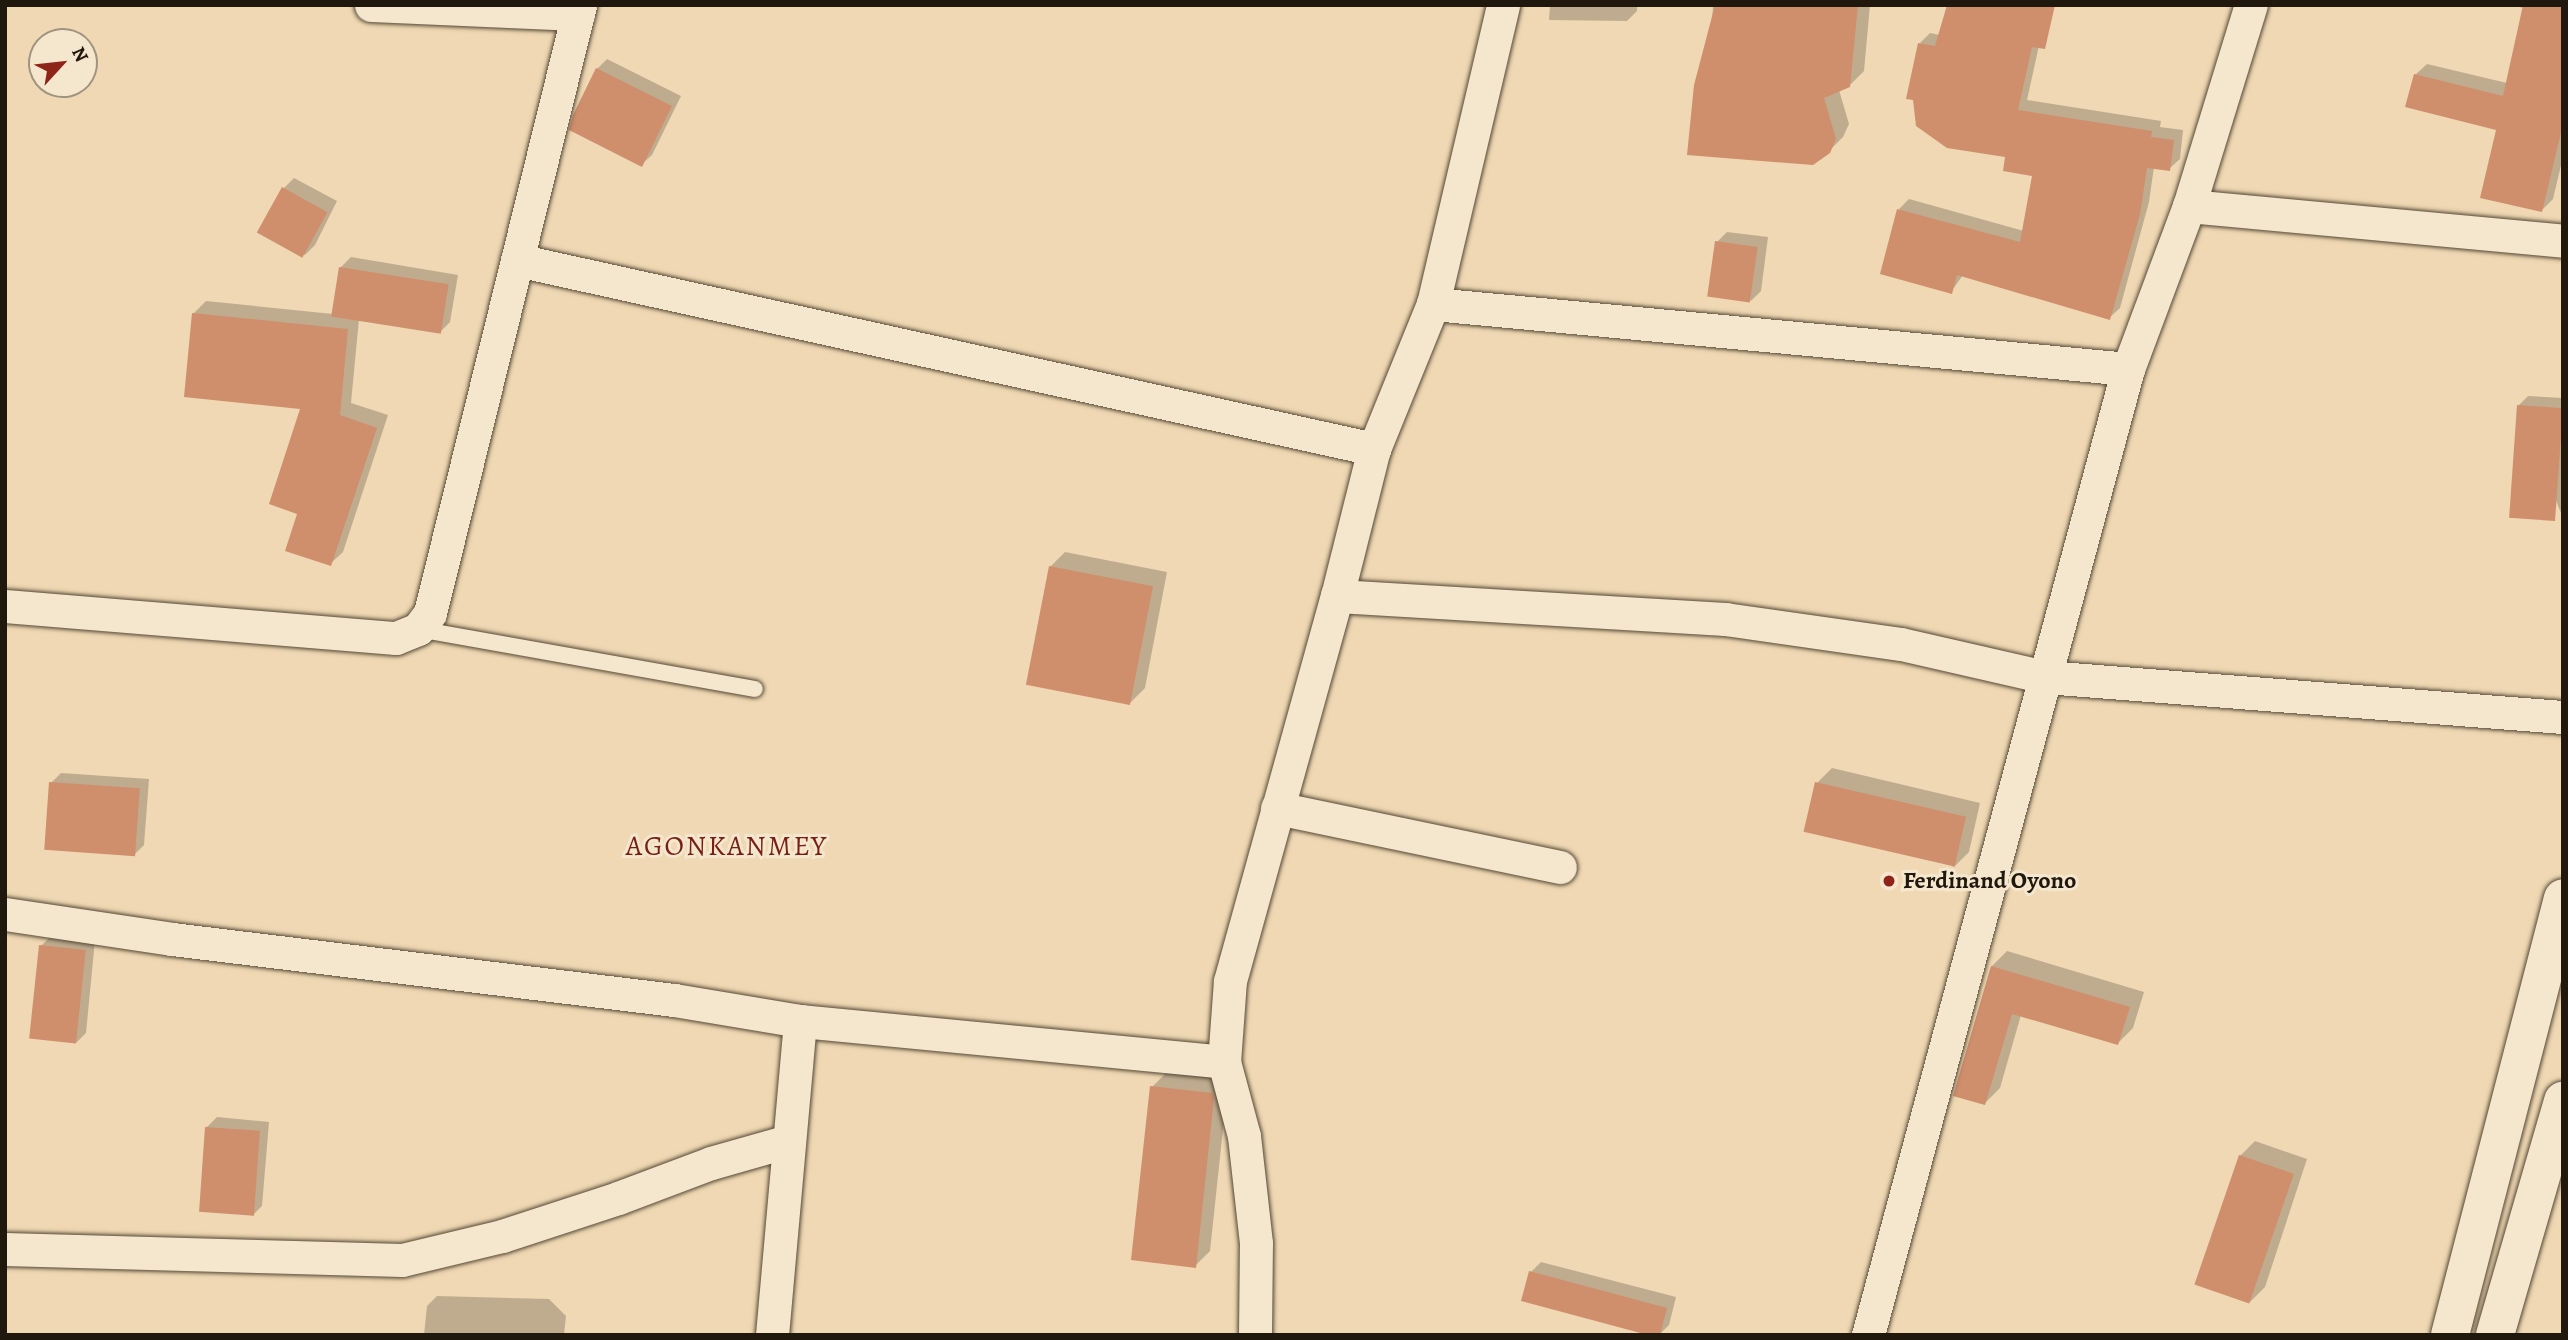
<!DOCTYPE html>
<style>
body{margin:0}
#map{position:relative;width:2568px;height:1340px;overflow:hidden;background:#efd8b3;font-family:Alegreya,serif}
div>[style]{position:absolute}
.shadow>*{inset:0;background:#0003}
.building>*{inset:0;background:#cf8e6c;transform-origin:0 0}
.roads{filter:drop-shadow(0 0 2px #544836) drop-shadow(0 0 2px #544836)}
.service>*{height:16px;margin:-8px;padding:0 8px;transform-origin:8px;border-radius:8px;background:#f5e6ce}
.minor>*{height:33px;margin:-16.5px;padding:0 16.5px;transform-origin:16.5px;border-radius:16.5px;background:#f5e6ce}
.secondary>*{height:38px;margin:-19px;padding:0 19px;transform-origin:19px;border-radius:19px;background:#f5e6ce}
.dots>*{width:19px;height:19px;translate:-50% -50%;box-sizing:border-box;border:4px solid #f5e6ce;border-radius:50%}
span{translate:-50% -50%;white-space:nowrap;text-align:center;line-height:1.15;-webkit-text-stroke:6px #f5e6ce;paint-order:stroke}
.poi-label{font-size:24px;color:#21180d;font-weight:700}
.left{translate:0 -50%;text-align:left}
.quarter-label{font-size:28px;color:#7a1f14;letter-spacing:2px}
.frame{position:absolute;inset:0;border:7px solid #21180d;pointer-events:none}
.north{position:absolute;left:28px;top:28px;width:70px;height:70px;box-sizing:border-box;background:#f5e6ce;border:2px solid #a09481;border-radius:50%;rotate:63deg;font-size:19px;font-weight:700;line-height:28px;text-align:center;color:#21180d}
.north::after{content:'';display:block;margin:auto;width:24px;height:32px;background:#8f2418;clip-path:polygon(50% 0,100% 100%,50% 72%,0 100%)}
</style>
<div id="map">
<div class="shadow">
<div style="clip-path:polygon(1550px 5px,1637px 5px,1637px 11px,1627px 21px,1549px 20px)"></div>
<div style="clip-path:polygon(1713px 5px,1870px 5px,1864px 71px,1849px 86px,1839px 90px,1849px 124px,1843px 137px,1829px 151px,1712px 24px)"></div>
<div style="clip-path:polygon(2509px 5px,2563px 5px,2563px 157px,2553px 199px,2542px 210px,2498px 129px,2415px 75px,2427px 64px,2507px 83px,2524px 8px)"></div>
<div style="clip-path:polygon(2046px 14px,2027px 100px,2161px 121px,2160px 127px,2183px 130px,2180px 159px,2169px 169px,2154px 167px,2149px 202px,2120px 308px,2109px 318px,1963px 275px,1951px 292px,1899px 209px,1909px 199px,2024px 231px,2034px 174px,1920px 43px,1930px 33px,1940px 35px)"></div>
<div style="clip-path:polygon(607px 59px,681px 96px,652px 155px,642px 164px,597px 69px)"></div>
<div style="clip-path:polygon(294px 178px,337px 201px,315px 245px,305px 255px,261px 232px,284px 188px)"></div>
<div style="clip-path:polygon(1727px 232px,1768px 237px,1761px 291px,1751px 301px,1717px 242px)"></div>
<div style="clip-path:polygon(351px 257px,458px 275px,450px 322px,440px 332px,359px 319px,351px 403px,388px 415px,343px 552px,330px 564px,299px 513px,302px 407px,193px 314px,206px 301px,333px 314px,341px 267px)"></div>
<div style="clip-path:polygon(2528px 396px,2563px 398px,2563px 518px,2518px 406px)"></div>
<div style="clip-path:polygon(1065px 552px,1167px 572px,1145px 688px,1130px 703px,1050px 567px)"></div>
<div style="clip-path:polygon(1832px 768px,1980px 803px,1969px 852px,1954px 867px,1817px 783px)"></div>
<div style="clip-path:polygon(61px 773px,149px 779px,144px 845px,134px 855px,51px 783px)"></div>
<div style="clip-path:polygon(51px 936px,95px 940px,86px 1033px,76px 1043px,41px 946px)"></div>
<div style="clip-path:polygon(2007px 951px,2144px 992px,2133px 1028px,2118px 1043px,2021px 1015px,2000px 1088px,1985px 1103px,1992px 966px)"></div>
<div style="clip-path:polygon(1167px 1072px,1227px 1079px,1228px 1082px,1210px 1251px,1195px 1266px,1152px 1087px)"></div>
<div style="clip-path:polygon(217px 1117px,269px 1122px,262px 1206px,252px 1216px,207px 1127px)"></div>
<div style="clip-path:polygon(2255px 1141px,2307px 1159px,2265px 1287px,2250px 1302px,2240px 1156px)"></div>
<div style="clip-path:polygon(1541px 1262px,1676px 1297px,1669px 1325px,1659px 1335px,1531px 1272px)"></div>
<div style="clip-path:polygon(437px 1296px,549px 1299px,566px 1316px,564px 1335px,424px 1335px,427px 1306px)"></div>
</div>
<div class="building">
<div style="clip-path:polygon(1715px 5px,1858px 5px,1850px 87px,1824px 98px,1836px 139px,1830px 153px,1813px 165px,1687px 155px,1694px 85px)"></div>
<div style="clip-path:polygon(1947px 5px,2055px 5px,2045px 49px,2032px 47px,2018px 110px,2152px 131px,2151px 137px,2174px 140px,2170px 171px,2147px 168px,2140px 214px,2110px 320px,1957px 275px,1952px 294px,1880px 274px,1897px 209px,2020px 242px,2032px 176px,2003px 171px,2005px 157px,1947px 148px,1916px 126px,1913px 100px,1906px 99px,1918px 43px,1935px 46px)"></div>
<div style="clip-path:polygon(2523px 5px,2563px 5px,2563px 124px,2542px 212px,2480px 198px,2496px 130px,2405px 107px,2414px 74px,2503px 96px)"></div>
<div style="clip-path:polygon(596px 68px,672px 106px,642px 167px,569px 130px,573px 115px)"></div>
<div style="left:282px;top:187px;width:52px;height:52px;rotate:29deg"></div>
<div style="left:1715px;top:241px;width:43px;height:56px;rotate:8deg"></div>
<div style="left:339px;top:267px;width:111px;height:50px;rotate:9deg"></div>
<div style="clip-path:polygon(192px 313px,348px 329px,340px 415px,377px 428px,331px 566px,285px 551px,297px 514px,269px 504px,300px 409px,184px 397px)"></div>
<div style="left:2517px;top:405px;width:46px;height:113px;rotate:4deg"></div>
<div style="left:1049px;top:566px;width:106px;height:121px;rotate:11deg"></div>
<div style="left:49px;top:782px;width:91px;height:68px;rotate:4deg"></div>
<div style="left:1815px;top:782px;width:155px;height:51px;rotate:13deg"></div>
<div style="left:39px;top:945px;width:47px;height:94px;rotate:6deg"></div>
<div style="clip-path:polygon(1991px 966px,2130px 1007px,2118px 1045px,2012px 1014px,1985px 1105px,1953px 1096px)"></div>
<div style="clip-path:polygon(1150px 1086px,1212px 1093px,1214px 1098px,1196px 1268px,1131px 1260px)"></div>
<div style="left:205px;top:1127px;width:55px;height:85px;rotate:4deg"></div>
<div style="left:2239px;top:1155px;width:58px;height:137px;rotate:19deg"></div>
<div style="left:1529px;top:1271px;width:143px;height:31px;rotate:15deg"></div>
</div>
<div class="roads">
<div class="service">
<div style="left:418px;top:629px;width:342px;rotate:10.1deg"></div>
</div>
<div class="minor">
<div style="left:371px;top:5px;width:207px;rotate:2.5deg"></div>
<div style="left:2189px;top:206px;width:376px;rotate:5.3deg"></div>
<div style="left:517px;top:260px;width:878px;rotate:12.44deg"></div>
<div style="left:1433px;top:304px;width:698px;rotate:5.34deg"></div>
<div style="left:1337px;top:596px;width:389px;rotate:3.4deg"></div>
<div style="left:1725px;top:619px;width:178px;rotate:8.1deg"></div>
<div style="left:1901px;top:644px;width:148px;rotate:12.9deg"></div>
<div style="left:2045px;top:677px;width:520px;rotate:4.42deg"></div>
<div style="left:5px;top:606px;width:392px;rotate:4.7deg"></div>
<div style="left:396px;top:638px;width:24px;rotate:-22deg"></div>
<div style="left:418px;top:629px;width:20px;rotate:-53deg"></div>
<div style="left:430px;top:613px;width:626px;rotate:-76.14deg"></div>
<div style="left:1277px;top:808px;width:289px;rotate:11.8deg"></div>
<div style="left:5px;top:914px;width:169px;rotate:8.5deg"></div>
<div style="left:172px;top:939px;width:506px;rotate:6.93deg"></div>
<div style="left:674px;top:1000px;width:128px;rotate:9.5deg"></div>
<div style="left:800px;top:1021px;width:426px;rotate:5.5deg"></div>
<div style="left:5px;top:1249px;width:397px;rotate:1.6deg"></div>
<div style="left:402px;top:1260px;width:103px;rotate:-13.5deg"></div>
<div style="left:502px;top:1236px;width:122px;rotate:-18.1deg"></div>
<div style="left:618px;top:1198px;width:99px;rotate:-20.6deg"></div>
<div style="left:711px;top:1163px;width:81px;rotate:-15.8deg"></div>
<div style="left:772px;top:1335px;width:315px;rotate:-84.9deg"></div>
<div style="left:1255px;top:1335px;width:92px;rotate:-89.4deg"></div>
<div style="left:1256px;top:1243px;width:108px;rotate:-96.4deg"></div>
<div style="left:1244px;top:1136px;width:77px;rotate:-105.1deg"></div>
<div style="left:1224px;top:1062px;width:81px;rotate:-85.8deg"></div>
<div style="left:1230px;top:981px;width:400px;rotate:-74.5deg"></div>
<div style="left:1337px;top:596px;width:152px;rotate:-75.9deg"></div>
<div style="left:1374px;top:449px;width:157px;rotate:-67.9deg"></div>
<div style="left:1433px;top:304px;width:307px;rotate:-76.8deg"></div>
<div style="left:1868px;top:1335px;width:1000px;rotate:-74.94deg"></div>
<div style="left:2128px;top:369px;width:174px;rotate:-69.5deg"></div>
<div style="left:2189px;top:206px;width:210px;rotate:-72.9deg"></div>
</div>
<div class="secondary">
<div style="left:2450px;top:1335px;width:451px;rotate:-75.5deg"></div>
<div style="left:2495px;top:1335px;width:244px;rotate:-73.8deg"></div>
</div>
</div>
<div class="dots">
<div style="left:1889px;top:881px;background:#8f2418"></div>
</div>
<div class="poi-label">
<span class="left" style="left:1903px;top:881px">Ferdinand Oyono</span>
</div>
<div class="quarter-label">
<span style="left:727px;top:846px">AGONKANMEY</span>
</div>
<div class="frame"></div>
<div class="north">N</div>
</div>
